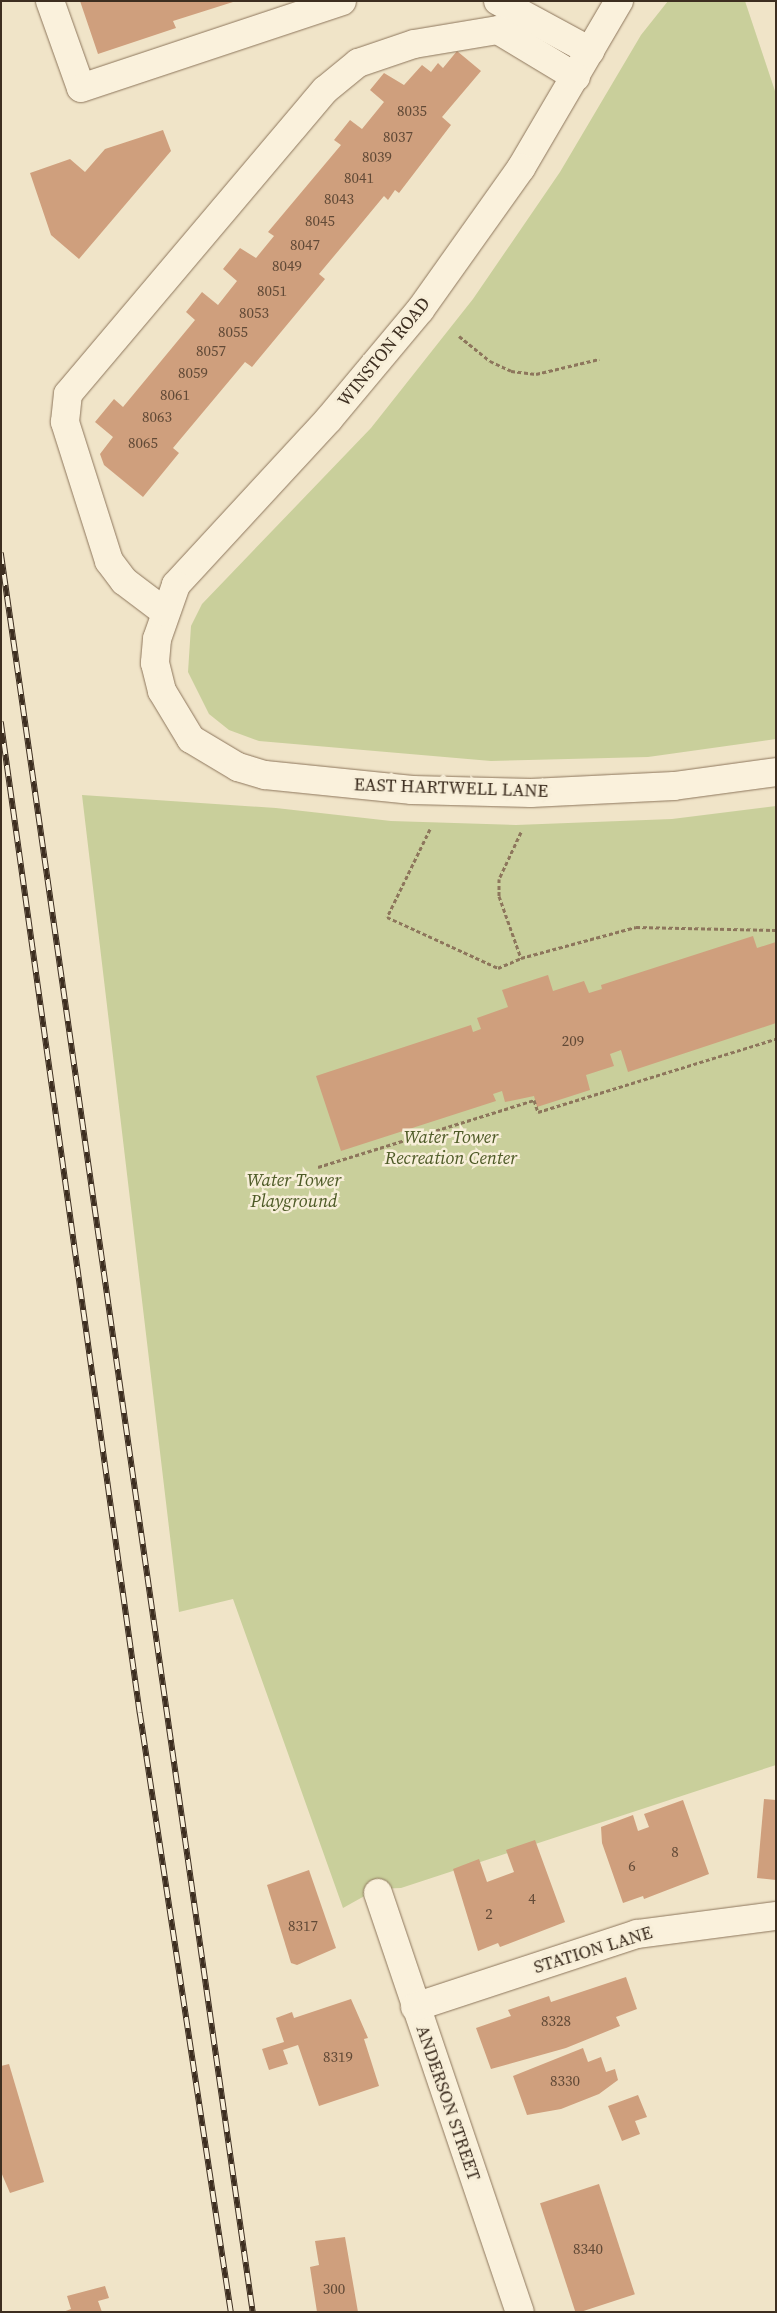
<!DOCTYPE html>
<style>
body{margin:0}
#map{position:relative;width:777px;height:2313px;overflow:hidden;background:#f0e4c8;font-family:"Source Serif 4",serif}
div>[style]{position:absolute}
.green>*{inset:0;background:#c9cf9b}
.building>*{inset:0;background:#cf9f7d;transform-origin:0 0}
.path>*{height:3px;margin-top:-1.5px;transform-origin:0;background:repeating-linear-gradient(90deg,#8d765c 0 4px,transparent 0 6.5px)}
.roads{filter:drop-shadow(0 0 1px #8d765c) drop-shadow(0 0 1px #8d765c)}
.minor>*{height:28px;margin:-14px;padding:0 14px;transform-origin:14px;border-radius:14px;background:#faf1dc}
.rail>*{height:5.5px;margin-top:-2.75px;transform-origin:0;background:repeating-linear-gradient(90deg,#f7eed8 0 11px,#3d2e20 0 22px);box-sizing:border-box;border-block:1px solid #3d2e20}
span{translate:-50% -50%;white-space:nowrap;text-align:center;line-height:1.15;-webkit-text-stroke:5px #f7eed8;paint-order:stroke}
.number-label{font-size:15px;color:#624a37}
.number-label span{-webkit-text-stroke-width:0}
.street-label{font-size:18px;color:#3d2e20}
.park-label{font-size:18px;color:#4d5a26;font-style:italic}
.frame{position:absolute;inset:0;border:2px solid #3d2e20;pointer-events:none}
</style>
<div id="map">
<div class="green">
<div style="clip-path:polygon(668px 1px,745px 1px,776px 94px,776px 739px,648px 757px,491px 761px,259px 741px,229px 730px,209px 714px,188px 672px,191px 626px,202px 604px,371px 428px,473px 299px,560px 172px,641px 35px)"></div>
<div style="clip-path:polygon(82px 795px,276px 808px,391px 821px,516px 825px,672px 819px,776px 806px,776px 1765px,401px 1888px,377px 1889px,343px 1908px,233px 1599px,179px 1612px)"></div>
</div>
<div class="building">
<div style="clip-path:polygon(80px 1px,233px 1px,233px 2px,173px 21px,176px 28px,98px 54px)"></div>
<div style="clip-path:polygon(457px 51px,481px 71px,442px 117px,451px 125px,399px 193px,395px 190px,388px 200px,384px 196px,355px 231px,319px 274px,325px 279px,252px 367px,245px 362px,173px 448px,179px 453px,143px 497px,104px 465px,100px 454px,113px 437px,95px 422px,114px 399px,123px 407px,195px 320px,186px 312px,202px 292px,218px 305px,237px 281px,223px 269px,240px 248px,256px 258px,274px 236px,268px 232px,341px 145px,334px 140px,350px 120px,362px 129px,384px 102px,370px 90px,384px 73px,404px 85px,422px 65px,431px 72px,438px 63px,443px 68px)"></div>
<div style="clip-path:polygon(163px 130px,171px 151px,79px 259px,51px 235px,30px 173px,70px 159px,85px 172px,105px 149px)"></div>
<div style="clip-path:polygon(753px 936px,757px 948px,776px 942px,776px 1023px,628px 1072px,621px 1050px,610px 1054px,614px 1066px,586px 1075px,590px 1090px,537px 1107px,534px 1096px,505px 1102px,502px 1091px,493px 1094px,496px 1101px,341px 1151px,316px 1076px,471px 1025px,473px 1032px,481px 1029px,477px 1018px,508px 1007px,502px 990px,548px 975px,553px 991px,584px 981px,589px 993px,602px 989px,601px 985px)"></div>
<div style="clip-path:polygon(764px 1799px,776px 1800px,776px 1880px,757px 1878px)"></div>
<div style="clip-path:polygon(683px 1800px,709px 1874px,644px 1899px,643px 1896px,623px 1903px,602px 1843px,601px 1827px,633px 1815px,638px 1831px,649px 1827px,644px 1814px)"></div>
<div style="clip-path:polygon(535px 1840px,565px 1922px,500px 1947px,498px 1943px,478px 1951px,453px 1869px,479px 1859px,487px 1882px,514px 1872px,506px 1850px)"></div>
<div style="clip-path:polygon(309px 1870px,336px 1948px,297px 1965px,291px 1963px,267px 1885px)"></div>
<div style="clip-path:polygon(626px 1977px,637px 2009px,616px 2017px,620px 2026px,566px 2048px,491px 2069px,476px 2028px,511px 2016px,508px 2010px,549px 1996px,551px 2002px)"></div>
<div style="clip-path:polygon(351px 1999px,368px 2038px,364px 2039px,379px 2086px,319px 2106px,298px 2045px,283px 2050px,288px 2064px,269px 2070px,262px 2049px,284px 2042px,276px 2018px,292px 2012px,294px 2018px)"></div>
<div style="clip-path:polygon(583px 2048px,588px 2062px,601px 2057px,606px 2072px,615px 2069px,618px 2080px,599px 2094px,561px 2109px,527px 2115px,513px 2076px)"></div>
<div style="clip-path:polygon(9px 2064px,44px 2182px,10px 2193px,1px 2172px,1px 2066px)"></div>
<div style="clip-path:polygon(638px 2095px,647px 2117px,635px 2121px,640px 2134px,622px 2141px,608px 2106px)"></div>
<div style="left:599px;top:2184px;width:116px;height:62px;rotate:72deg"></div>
<div style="clip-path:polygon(345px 2237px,358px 2312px,317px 2312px,310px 2267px,319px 2265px,315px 2241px)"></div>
<div style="clip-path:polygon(105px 2286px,109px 2298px,98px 2301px,102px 2312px,63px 2312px,71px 2309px,67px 2296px)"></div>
</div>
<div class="path">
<div style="left:459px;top:336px;width:40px;rotate:39deg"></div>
<div style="left:490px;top:361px;width:23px;rotate:25deg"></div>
<div style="left:511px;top:371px;width:25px;rotate:7deg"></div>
<div style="left:536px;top:374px;width:65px;rotate:-13.4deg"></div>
<div style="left:430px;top:829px;width:98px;rotate:116deg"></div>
<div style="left:387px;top:917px;width:122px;rotate:24.7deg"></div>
<div style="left:498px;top:968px;width:25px;rotate:-23deg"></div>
<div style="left:521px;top:832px;width:52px;rotate:115.1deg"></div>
<div style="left:499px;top:879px;width:17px;rotate:90deg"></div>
<div style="left:499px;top:896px;width:66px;rotate:70.5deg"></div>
<div style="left:521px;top:958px;width:119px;rotate:-15.1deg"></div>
<div style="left:636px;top:927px;width:140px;rotate:1.2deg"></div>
<div style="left:318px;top:1167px;width:226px;rotate:-17.2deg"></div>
<div style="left:534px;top:1100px;width:13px;rotate:72deg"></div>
<div style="left:538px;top:1112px;width:249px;rotate:-17.1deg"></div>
</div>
<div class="roads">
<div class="minor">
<div style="left:50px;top:1px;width:92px;rotate:70.4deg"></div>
<div style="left:81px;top:88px;width:275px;rotate:-18.4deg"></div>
<div style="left:498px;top:1px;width:105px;rotate:28.5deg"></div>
<div style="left:619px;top:1px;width:194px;rotate:120.4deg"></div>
<div style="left:521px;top:168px;width:174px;rotate:125.4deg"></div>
<div style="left:420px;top:310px;width:142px;rotate:129.9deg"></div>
<div style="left:329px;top:419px;width:226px;rotate:132.7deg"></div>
<div style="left:176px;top:585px;width:57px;rotate:109.4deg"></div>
<div style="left:157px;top:639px;width:24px;rotate:95deg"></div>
<div style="left:155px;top:663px;width:29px;rotate:76deg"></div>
<div style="left:162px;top:691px;width:56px;rotate:58.9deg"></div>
<div style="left:191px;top:739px;width:55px;rotate:30.8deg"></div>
<div style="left:238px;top:767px;width:28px;rotate:17deg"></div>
<div style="left:265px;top:775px;width:148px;rotate:5.8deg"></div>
<div style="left:412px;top:790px;width:119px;rotate:1.4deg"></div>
<div style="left:531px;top:793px;width:143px;rotate:-2.8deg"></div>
<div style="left:674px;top:786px;width:103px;rotate:-7.8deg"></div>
<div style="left:165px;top:612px;width:51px;rotate:-142.9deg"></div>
<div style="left:124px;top:581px;width:25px;rotate:-127deg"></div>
<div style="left:109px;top:561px;width:146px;rotate:-107.6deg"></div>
<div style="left:65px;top:422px;width:28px;rotate:-84deg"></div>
<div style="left:68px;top:394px;width:398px;rotate:-49.8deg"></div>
<div style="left:325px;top:90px;width:43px;rotate:-39.3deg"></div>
<div style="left:358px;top:63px;width:59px;rotate:-18.7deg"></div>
<div style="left:414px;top:44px;width:85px;rotate:-9.5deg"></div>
<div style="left:498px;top:30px;width:91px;rotate:31.1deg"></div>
<div style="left:378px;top:1893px;width:442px;rotate:71.3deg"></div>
<div style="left:415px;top:2007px;width:234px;rotate:-18.2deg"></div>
<div style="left:637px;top:1934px;width:140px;rotate:-7.4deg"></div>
</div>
</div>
<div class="rail">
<div style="left:1px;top:553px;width:1777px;rotate:81.85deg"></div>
<div style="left:1px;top:722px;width:1001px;rotate:82.02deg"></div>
<div style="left:140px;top:1713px;width:606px;rotate:81.36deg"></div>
</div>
<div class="number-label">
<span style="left:412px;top:111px">8035</span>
<span style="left:398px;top:137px">8037</span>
<span style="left:377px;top:157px">8039</span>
<span style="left:359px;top:178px">8041</span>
<span style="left:339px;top:199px">8043</span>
<span style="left:320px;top:221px">8045</span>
<span style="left:305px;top:245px">8047</span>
<span style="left:287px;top:266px">8049</span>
<span style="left:272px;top:291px">8051</span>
<span style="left:254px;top:313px">8053</span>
<span style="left:233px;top:332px">8055</span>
<span style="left:211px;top:351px">8057</span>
<span style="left:193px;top:373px">8059</span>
<span style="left:175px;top:395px">8061</span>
<span style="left:157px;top:417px">8063</span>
<span style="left:143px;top:443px">8065</span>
<span style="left:573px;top:1041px">209</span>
<span style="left:675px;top:1852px">8</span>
<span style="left:632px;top:1866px">6</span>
<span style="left:532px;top:1899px">4</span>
<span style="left:489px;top:1914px">2</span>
<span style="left:303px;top:1926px">8317</span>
<span style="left:556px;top:2021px">8328</span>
<span style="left:338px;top:2057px">8319</span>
<span style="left:565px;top:2081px">8330</span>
<span style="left:588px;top:2249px">8340</span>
<span style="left:334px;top:2289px">300</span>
</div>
<div class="street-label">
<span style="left:384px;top:352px;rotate:-51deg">WINSTON ROAD</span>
<span style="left:451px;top:788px;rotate:2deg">EAST HARTWELL LANE</span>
<span style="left:593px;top:1950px;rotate:-17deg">STATION LANE</span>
<span style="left:448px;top:2103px;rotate:71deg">ANDERSON STREET</span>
</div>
<div class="park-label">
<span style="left:451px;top:1148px">Water Tower<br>Recreation Center</span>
<span style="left:294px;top:1191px">Water Tower<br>Playground</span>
</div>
<div class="frame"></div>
</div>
